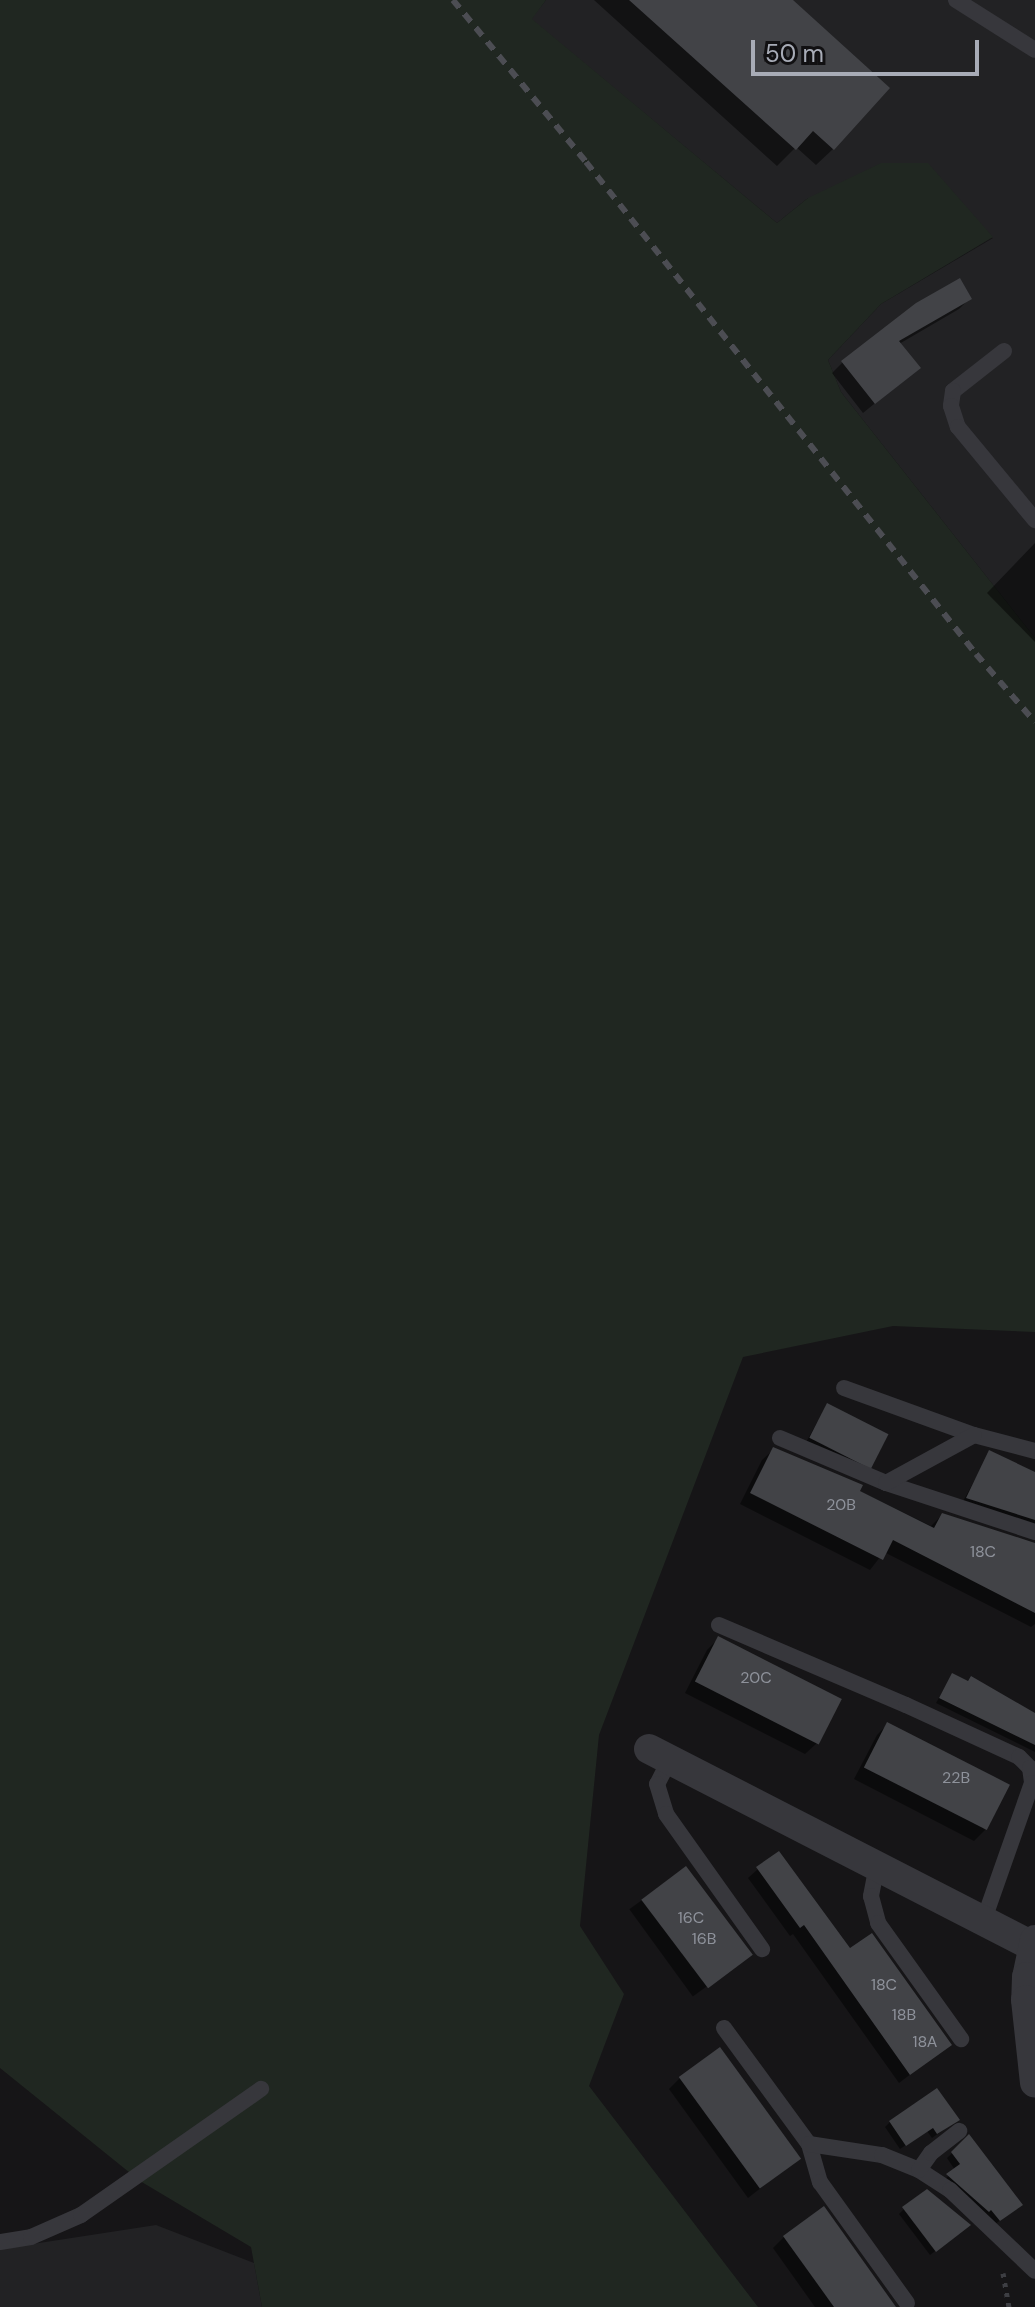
<!DOCTYPE html>
<style>
body{margin:0}
#map{position:relative;width:1035px;height:2307px;overflow:hidden;background:#161517;font-family:"DM Sans",sans-serif}
div>[style]{position:absolute}
.built>*{inset:0;background:#222224}
.green>*{inset:0;background:#202721}
.shadow>*{inset:0;background:#0007;transform-origin:0 0}
.building>*{inset:0;background:#424347;transform-origin:0 0}
.path>*{height:5px;margin-top:-2.5px;transform-origin:0;background:repeating-linear-gradient(90deg,#3d3e43 0 4px,transparent 0 10px)}
.lane>*{height:16px;margin:-8px;padding:0 8px;transform-origin:8px;border-radius:8px;background:#37373c}
.street>*{height:30px;margin:-15px;padding:0 15px;transform-origin:15px;border-radius:15px;background:#37373c}
.rail>*{height:6px;margin-top:-3px;transform-origin:0;background:repeating-linear-gradient(90deg,#4c4d53 0 10px,transparent 0 18px)}
span{translate:-50% -50%;white-space:nowrap;text-align:center;line-height:1.15;-webkit-text-stroke:6px #111012;paint-order:stroke}
.number-label{font-size:16px;color:#8e929b}
.number-label span{-webkit-text-stroke-width:0}
.scale{position:absolute;left:751px;top:40px;width:228px;height:36px;box-sizing:border-box;border:4px solid #a8acb7;border-top:0;padding-left:10px;font-size:24px;line-height:28px;white-space:nowrap;color:#a8acb7;-webkit-text-stroke:6px #111012;paint-order:stroke}
</style>
<div id="map">
<div class="built">
<div style="clip-path:polygon(546px 0,1035px 0,1035px 638px,841px 392px,828px 360px,881px 304px,993px 238px,808px 198px,777px 223px,531px 19px)"></div>
<div style="clip-path:polygon(156px 2225px,254px 2263px,262px 2307px,0 2307px,0 2249px)"></div>
</div>
<div class="green">
<div style="clip-path:polygon(0 0,546px 0,532px 19px,777px 223px,808px 198px,881px 163px,928px 163px,993px 237px,881px 304px,828px 360px,841px 392px,1035px 638px,1035px 1332px,893px 1326px,743px 1357px,599px 1735px,580px 1926px,624px 1994px,589px 2086px,758px 2307px,262px 2307px,251px 2247px,140px 2181px,0 2068px)"></div>
</div>
<div class="shadow">
<div style="clip-path:polygon(594px 0,790px 0,833px 149px,816px 165px,796px 147px,777px 166px)"></div>
<div style="clip-path:polygon(970px 298px,959px 309px,899px 344px,918px 368px,863px 413px,832px 373px,843px 362px)"></div>
<div style="clip-path:polygon(1035px 543px,1035px 642px,987px 593px)"></div>
<div style="clip-path:polygon(827px 1405px,871px 1464px,866px 1469px,805px 1444px)"></div>
<div style="clip-path:polygon(774px 1449px,931px 1526px,942px 1515px,1035px 1556px,1035px 1624px,1031px 1627px,884px 1552px,870px 1570px,740px 1504px,762px 1460px)"></div>
<div style="clip-path:polygon(990px 1453px,1035px 1475px,1035px 1525px,962px 1503px)"></div>
<div style="clip-path:polygon(718px 1639px,817px 1743px,805px 1754px,685px 1693px,707px 1650px)"></div>
<div style="clip-path:polygon(952px 1676px,966px 1682px,971px 1678px,1035px 1715px,1035px 1752px,936px 1703px)"></div>
<div style="clip-path:polygon(888px 1724px,985px 1830px,974px 1841px,854px 1779px,877px 1735px)"></div>
<div style="left:686px;top:1868px;width:108px;height:70px;rotate:54deg"></div>
<div style="clip-path:polygon(758px 1869px,849px 1951px,949px 2045px,899px 2083px,793px 1934px,790px 1936px,748px 1878px)"></div>
<div style="clip-path:polygon(680px 2078px,798px 2159px,748px 2198px,669px 2089px)"></div>
<div style="clip-path:polygon(957px 2120px,932px 2138px,927px 2131px,900px 2149px,885px 2127px,890px 2122px)"></div>
<div style="clip-path:polygon(969px 2137px,1015px 2209px,994px 2225px,943px 2181px,955px 2170px,947px 2158px)"></div>
<div style="clip-path:polygon(904px 2209px,963px 2230px,930px 2255px,899px 2214px)"></div>
<div style="clip-path:polygon(784px 2237px,894px 2307px,815px 2307px,773px 2248px)"></div>
</div>
<div class="building">
<div style="clip-path:polygon(629px 0,793px 0,890px 88px,834px 150px,813px 131px,796px 150px)"></div>
<div style="clip-path:polygon(960px 278px,972px 299px,899px 341px,921px 368px,875px 404px,841px 361px,916px 303px)"></div>
<div style="left:827px;top:1403px;width:69px;height:39px;rotate:27deg"></div>
<div style="clip-path:polygon(773px 1447px,863px 1485px,860px 1491px,934px 1528px,942px 1513px,1035px 1543px,1035px 1613px,893px 1540px,883px 1560px,750px 1493px)"></div>
<div style="clip-path:polygon(989px 1450px,1035px 1472px,1035px 1520px,966px 1498px)"></div>
<div style="left:718px;top:1636px;width:139px;height:51px;rotate:27deg"></div>
<div style="clip-path:polygon(952px 1673px,968px 1681px,971px 1676px,1035px 1713px,1035px 1745px,939px 1698px)"></div>
<div style="left:887px;top:1722px;width:138px;height:51px;rotate:27deg"></div>
<div style="clip-path:polygon(779px 1851px,850px 1948px,872px 1933px,952px 2045px,910px 2075px,804px 1925px,800px 1928px,756px 1867px)"></div>
<div style="left:686px;top:1866px;width:111px;height:56px;rotate:53deg"></div>
<div style="left:720px;top:2047px;width:138px;height:51px;rotate:54deg"></div>
<div style="clip-path:polygon(937px 2088px,960px 2120px,937px 2134px,933px 2128px,906px 2146px,889px 2121px)"></div>
<div style="clip-path:polygon(969px 2134px,1023px 2205px,1000px 2221px,991px 2210px,989px 2212px,946px 2174px,960px 2164px,951px 2152px)"></div>
<div style="clip-path:polygon(927px 2189px,971px 2225px,936px 2252px,902px 2207px)"></div>
<div style="clip-path:polygon(824px 2206px,896px 2307px,834px 2307px,783px 2236px)"></div>
</div>
<div class="path">
<div style="left:1003px;top:2273px;width:35px;rotate:80deg"></div>
</div>
<div class="lane">
<div style="left:956px;top:0;width:93px;rotate:32.3deg"></div>
<div style="left:1004px;top:351px;width:65px;rotate:141.9deg"></div>
<div style="left:953px;top:391px;width:15px;rotate:98deg"></div>
<div style="left:951px;top:406px;width:22px;rotate:72deg"></div>
<div style="left:958px;top:427px;width:121px;rotate:50.4deg"></div>
<div style="left:844px;top:1388px;width:138px;rotate:19.9deg"></div>
<div style="left:974px;top:1435px;width:63px;rotate:14.7deg"></div>
<div style="left:780px;top:1438px;width:115px;rotate:23deg"></div>
<div style="left:886px;top:1483px;width:157px;rotate:18.2deg"></div>
<div style="left:886px;top:1483px;width:100px;rotate:-28.6deg"></div>
<div style="left:719px;top:1625px;width:203px;rotate:23.2deg"></div>
<div style="left:906px;top:1705px;width:124px;rotate:24.7deg"></div>
<div style="left:1019px;top:1757px;width:16px;rotate:45deg"></div>
<div style="left:1030px;top:1768px;width:15px;rotate:82deg"></div>
<div style="left:1032px;top:1783px;width:144px;rotate:109.4deg"></div>
<div style="left:670px;top:1759px;width:28px;rotate:117deg"></div>
<div style="left:657px;top:1784px;width:31px;rotate:73deg"></div>
<div style="left:666px;top:1814px;width:166px;rotate:54.6deg"></div>
<div style="left:877px;top:1865px;width:32px;rotate:101deg"></div>
<div style="left:871px;top:1896px;width:28px;rotate:75deg"></div>
<div style="left:878px;top:1923px;width:143px;rotate:54.4deg"></div>
<div style="left:724px;top:2028px;width:144px;rotate:53.8deg"></div>
<div style="left:809px;top:2144px;width:40px;rotate:74deg"></div>
<div style="left:820px;top:2182px;width:149px;rotate:54.3deg"></div>
<div style="left:809px;top:2144px;width:74px;rotate:8.6deg"></div>
<div style="left:882px;top:2155px;width:40px;rotate:22deg"></div>
<div style="left:919px;top:2170px;width:37px;rotate:33deg"></div>
<div style="left:950px;top:2190px;width:117px;rotate:43.6deg"></div>
<div style="left:919px;top:2170px;width:21px;rotate:-55deg"></div>
<div style="left:931px;top:2153px;width:36px;rotate:-38deg"></div>
<div style="left:0;top:2242px;width:31px;rotate:-9deg"></div>
<div style="left:31px;top:2237px;width:55px;rotate:-23.7deg"></div>
<div style="left:81px;top:2215px;width:220px;rotate:-35deg"></div>
</div>
<div class="street">
<div style="left:649px;top:1749px;width:431px;rotate:27.2deg"></div>
<div style="left:1035px;top:1940px;width:38px;rotate:102deg"></div>
<div style="left:1027px;top:1977px;width:23px;rotate:92deg"></div>
<div style="left:1026px;top:2000px;width:83px;rotate:83.8deg"></div>
</div>
<div class="rail">
<div style="left:453px;top:0;width:210px;rotate:50.6deg"></div>
<div style="left:586px;top:162px;width:628px;rotate:51.6deg"></div>
<div style="left:976px;top:654px;width:90px;rotate:49.1deg"></div>
</div>
<div class="number-label">
<span style="left:841px;top:1505px">20B</span>
<span style="left:983px;top:1552px">18C</span>
<span style="left:756px;top:1678px">20C</span>
<span style="left:956px;top:1778px">22B</span>
<span style="left:691px;top:1918px">16C</span>
<span style="left:704px;top:1939px">16B</span>
<span style="left:884px;top:1985px">18C</span>
<span style="left:904px;top:2015px">18B</span>
<span style="left:925px;top:2042px">18A</span>
</div>
<div class="scale">50 m</div>
</div>
